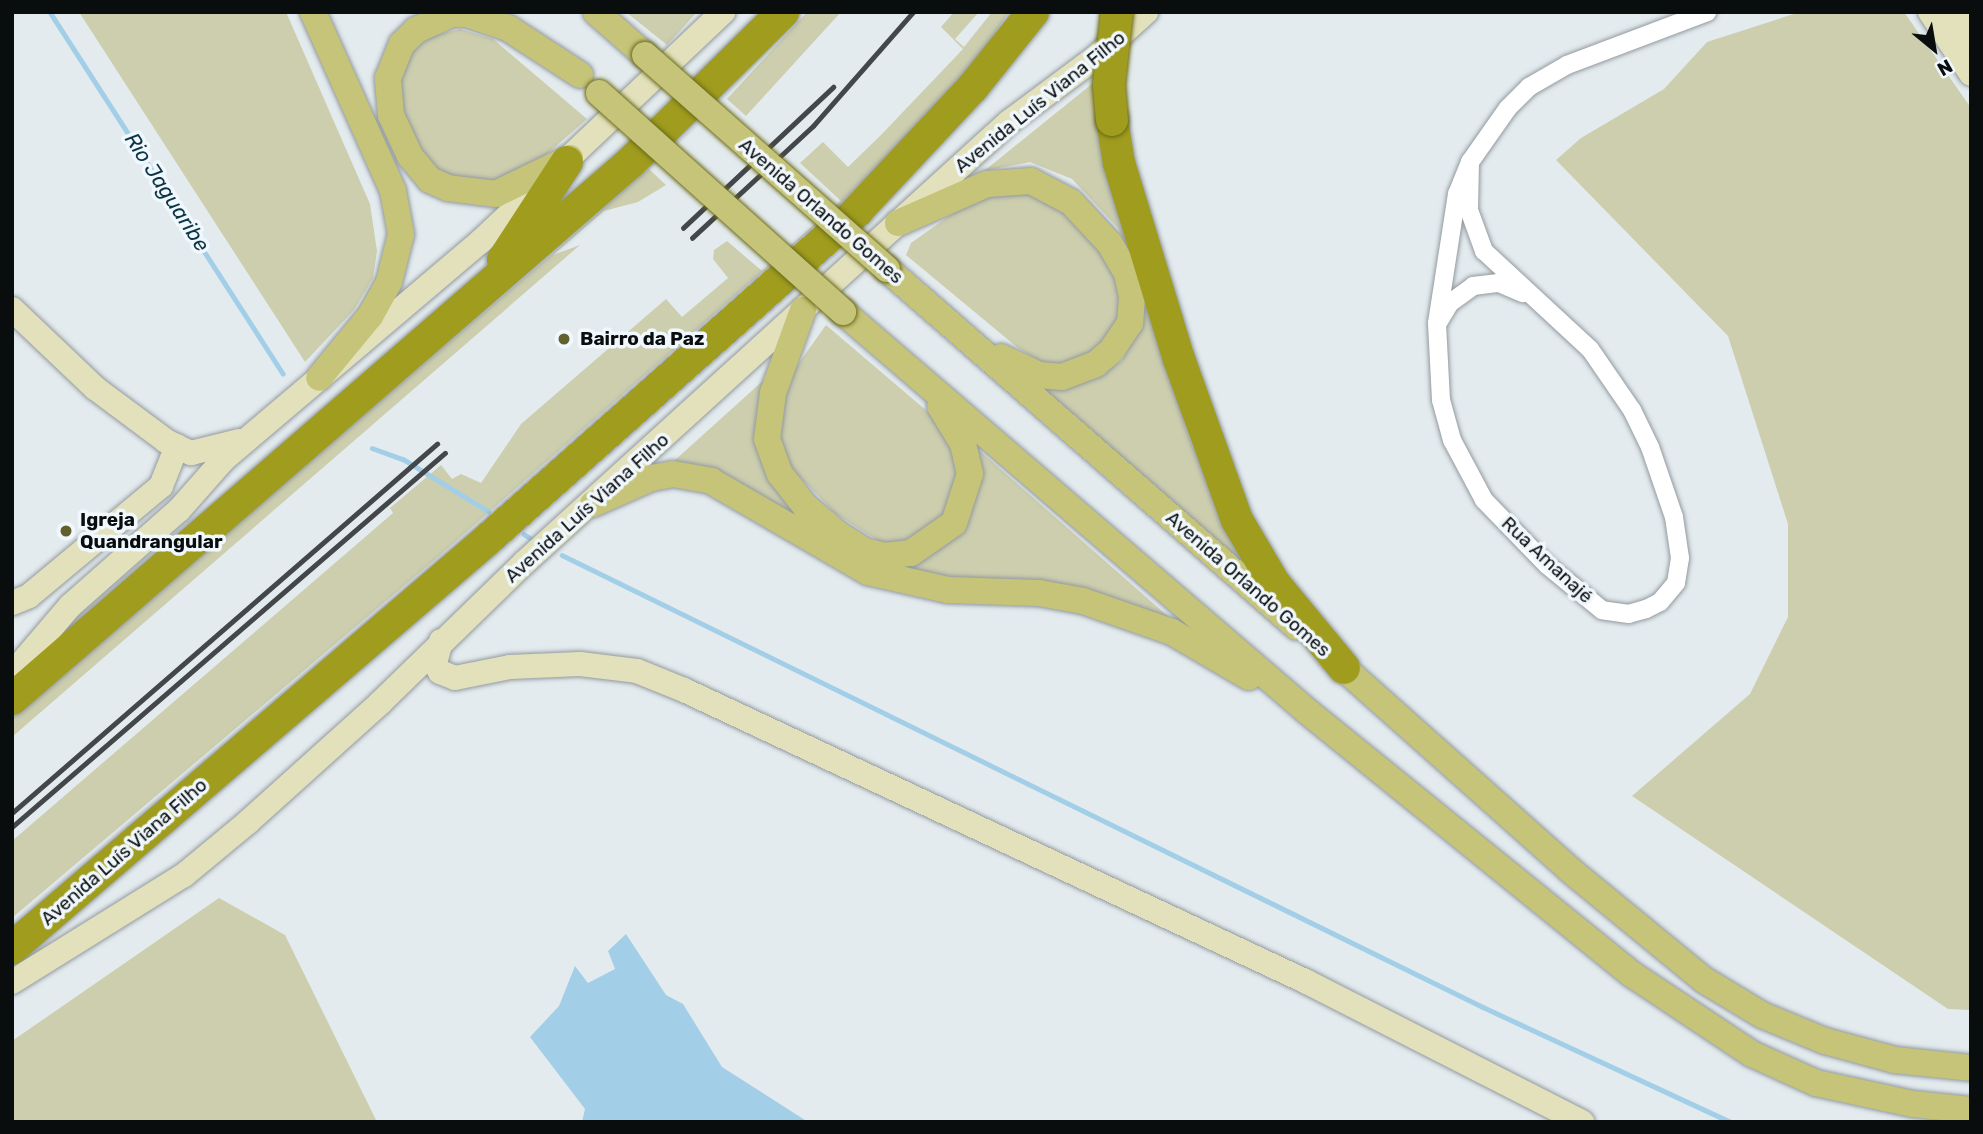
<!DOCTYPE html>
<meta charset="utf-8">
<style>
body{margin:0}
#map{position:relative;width:1983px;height:1134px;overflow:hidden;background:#e3ebef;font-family:Rubik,sans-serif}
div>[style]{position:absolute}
.green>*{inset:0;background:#cdceae}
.water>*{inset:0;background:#a2cfe7}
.stream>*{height:4.5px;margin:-2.25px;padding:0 2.25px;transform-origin:2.25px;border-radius:2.25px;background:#a2cfe7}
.roads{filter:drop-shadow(0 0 2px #939a9e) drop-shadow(0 0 2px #939a9e)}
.street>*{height:18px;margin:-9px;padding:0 9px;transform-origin:9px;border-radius:9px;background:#fff}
.secondary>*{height:24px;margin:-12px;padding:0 12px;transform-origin:12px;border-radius:12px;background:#e2e1bc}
.primary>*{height:26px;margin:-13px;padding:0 13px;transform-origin:13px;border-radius:13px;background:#c5c478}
.highway>*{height:32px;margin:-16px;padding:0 16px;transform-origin:16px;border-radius:16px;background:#9f9c1e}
.rail>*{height:4.5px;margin:-2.25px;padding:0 2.25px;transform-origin:2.25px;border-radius:2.25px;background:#434749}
.bridges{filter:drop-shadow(0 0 2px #6b6a18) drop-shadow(0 0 2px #6b6a18)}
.primary-bridge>*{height:26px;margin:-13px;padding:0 13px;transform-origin:13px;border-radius:13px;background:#c5c478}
.highway-bridge>*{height:32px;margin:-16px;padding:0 16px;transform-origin:16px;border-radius:16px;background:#9f9c1e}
.dots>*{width:19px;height:19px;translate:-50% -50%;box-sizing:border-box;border:4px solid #f0f8fd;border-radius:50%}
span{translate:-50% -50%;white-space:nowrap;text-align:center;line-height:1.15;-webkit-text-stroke:7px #f0f8fd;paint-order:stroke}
.street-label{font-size:19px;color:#0a0d0e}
.poi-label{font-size:19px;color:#0a0d0e;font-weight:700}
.left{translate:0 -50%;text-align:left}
.water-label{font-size:21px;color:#0c3445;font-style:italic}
.frame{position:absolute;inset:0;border:14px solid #0a0d0e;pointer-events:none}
.north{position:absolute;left:1899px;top:14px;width:70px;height:70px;-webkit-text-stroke:5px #f0f8fd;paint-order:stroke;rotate:150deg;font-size:19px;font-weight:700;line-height:28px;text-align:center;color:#0a0d0e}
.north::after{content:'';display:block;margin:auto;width:24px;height:32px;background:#0a0d0e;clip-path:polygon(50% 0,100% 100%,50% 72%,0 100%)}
</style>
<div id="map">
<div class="green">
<div style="clip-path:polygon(79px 12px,286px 12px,370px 204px,377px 251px,373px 278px,354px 310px,305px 362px)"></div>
<div style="clip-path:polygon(626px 12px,697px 12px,667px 45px)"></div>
<div style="clip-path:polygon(807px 12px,841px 12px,746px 116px,727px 99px,649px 169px,666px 185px,638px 202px,604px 211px,553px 255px,580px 245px,12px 737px,12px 717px,550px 256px,727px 99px)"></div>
<div style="clip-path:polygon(954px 12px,979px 12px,955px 39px,964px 47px,992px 12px,1009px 12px,980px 55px,931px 111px,844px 200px,438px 557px,12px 918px,12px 841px,393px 513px,390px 508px,441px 465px,452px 479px,461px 474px,481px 483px,521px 424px,666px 299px,682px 317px,728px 278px,713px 259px,714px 250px,727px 241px,762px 271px,841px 201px,800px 163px,823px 142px,848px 167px,881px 135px,963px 49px,941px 27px)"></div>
<div style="clip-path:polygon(1800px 12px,1904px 12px,1971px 108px,1971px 1010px,1948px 1009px,1632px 796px,1750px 694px,1788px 617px,1788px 524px,1728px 336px,1556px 160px,1581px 138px,1664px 89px,1707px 42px)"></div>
<div style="clip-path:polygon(460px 29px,493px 39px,587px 119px,540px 160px,485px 189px,458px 186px,412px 150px,393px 85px,406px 56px,431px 36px)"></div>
<div style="clip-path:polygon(1098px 79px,1186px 429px,1206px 481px,1264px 584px,1036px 386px,1103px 373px,1122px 361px,1144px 318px,1138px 268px,1118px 228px,1072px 179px,1030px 162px,984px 171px)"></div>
<div style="clip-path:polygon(1033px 192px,1070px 213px,1098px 244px,1116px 280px,1123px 310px,1113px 337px,1072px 365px,1043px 363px,1018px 348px,906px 255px,911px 243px,963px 206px,997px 194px)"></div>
<div style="clip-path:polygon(826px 325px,934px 417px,953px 448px,960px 478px,953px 507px,930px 531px,901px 542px,880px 542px,836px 514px,784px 461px,776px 432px,791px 374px)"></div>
<div style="clip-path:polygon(777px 368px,762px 409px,758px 435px,765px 464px,779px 487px,820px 528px,851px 550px,890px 562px,916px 557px,944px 541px,971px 508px,976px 484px,972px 444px,1188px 634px,1154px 616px,1091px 596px,1012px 583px,946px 580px,876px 566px,847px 554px,735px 483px,701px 470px,663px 471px)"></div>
<div style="clip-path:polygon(219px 898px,285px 935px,377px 1122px,12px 1122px,12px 1041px)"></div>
</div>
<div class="water">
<div style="clip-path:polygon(626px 934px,666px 995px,683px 1004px,722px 1067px,808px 1122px,582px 1122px,585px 1109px,530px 1037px,559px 1006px,575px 966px,588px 983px,615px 969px,608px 951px)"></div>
</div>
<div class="stream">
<div style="left:50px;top:12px;width:430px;rotate:57.2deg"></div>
<div style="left:372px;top:448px;width:33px;rotate:20deg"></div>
<div style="left:403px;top:459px;width:100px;rotate:31.5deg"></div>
<div style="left:524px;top:534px;width:11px;rotate:34deg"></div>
<div style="left:562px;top:555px;width:1026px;rotate:26.14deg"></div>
<div style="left:1483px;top:1007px;width:273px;rotate:24.9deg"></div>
</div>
<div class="roads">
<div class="street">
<div style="left:1470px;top:162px;width:48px;rotate:91.2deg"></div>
<div style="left:1469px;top:210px;width:44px;rotate:69.9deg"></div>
<div style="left:1484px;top:251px;width:144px;rotate:42.8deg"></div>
<div style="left:1590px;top:349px;width:74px;rotate:55.5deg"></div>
<div style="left:1632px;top:410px;width:41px;rotate:64.1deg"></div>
<div style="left:1650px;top:447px;width:74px;rotate:71.1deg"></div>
<div style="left:1674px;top:517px;width:41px;rotate:81.7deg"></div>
<div style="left:1680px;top:558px;width:25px;rotate:99deg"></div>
<div style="left:1676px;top:583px;width:25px;rotate:130deg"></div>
<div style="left:1660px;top:602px;width:16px;rotate:153deg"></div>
<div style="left:1646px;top:609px;width:18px;rotate:164deg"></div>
<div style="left:1629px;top:614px;width:27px;rotate:-172deg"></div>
<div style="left:1602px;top:610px;width:71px;rotate:-140.7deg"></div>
<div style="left:1547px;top:565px;width:91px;rotate:-134.1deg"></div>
<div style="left:1484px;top:500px;width:68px;rotate:-118.1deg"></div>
<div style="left:1452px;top:440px;width:41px;rotate:-105.4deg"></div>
<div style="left:1441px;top:400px;width:77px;rotate:-93deg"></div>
<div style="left:1437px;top:323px;width:131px;rotate:-81.2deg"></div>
<div style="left:1457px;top:194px;width:35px;rotate:-68deg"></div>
<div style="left:1470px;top:162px;width:66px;rotate:-54.9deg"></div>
<div style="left:1508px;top:108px;width:30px;rotate:-45deg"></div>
<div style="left:1529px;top:87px;width:44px;rotate:-30.1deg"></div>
<div style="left:1567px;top:65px;width:150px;rotate:-20.7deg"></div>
<div style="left:1439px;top:321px;width:21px;rotate:-59deg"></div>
<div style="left:1450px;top:303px;width:29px;rotate:-36deg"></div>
<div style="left:1473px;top:286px;width:26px;rotate:-7deg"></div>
<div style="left:1499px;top:283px;width:26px;rotate:23deg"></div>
</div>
<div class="secondary">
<div style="left:1930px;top:12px;width:74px;rotate:56.5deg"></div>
<div style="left:1955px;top:12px;width:30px;rotate:57deg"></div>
<div style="left:12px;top:309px;width:115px;rotate:43.6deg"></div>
<div style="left:95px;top:388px;width:89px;rotate:36.7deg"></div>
<div style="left:166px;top:441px;width:28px;rotate:26deg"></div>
<div style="left:191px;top:453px;width:49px;rotate:-14deg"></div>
<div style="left:12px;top:603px;width:18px;rotate:-22deg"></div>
<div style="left:29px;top:596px;width:172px;rotate:-39.8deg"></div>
<div style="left:161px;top:486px;width:43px;rotate:-68.2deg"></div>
<div style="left:441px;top:641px;width:23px;rotate:105deg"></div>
<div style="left:435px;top:663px;width:10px;rotate:61deg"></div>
<div style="left:440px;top:672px;width:16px;rotate:22deg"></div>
<div style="left:455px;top:678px;width:56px;rotate:-11.3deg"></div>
<div style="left:510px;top:667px;width:70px;rotate:-2.5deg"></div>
<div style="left:580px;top:664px;width:57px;rotate:7deg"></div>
<div style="left:637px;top:671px;width:51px;rotate:22deg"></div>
<div style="left:684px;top:690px;width:688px;rotate:25.11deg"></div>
<div style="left:1307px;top:982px;width:309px;rotate:27deg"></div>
<div style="left:12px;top:674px;width:89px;rotate:-49.5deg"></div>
<div style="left:70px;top:606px;width:145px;rotate:-41.4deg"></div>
<div style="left:179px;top:510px;width:68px;rotate:-48.6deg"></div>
<div style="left:224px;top:459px;width:336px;rotate:-40.3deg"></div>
<div style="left:480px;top:242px;width:335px;rotate:-43.4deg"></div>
<div style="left:12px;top:982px;width:203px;rotate:-31.9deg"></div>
<div style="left:184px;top:875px;width:83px;rotate:-39.6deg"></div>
<div style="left:248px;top:822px;width:178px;rotate:-42deg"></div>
<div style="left:380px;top:703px;width:201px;rotate:-44.2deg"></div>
<div style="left:524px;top:563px;width:656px;rotate:-42.28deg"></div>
<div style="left:1009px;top:122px;width:107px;rotate:-36.7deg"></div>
<div style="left:1095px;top:58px;width:69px;rotate:-42deg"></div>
</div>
<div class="primary">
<div style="left:313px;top:12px;width:196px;rotate:65.9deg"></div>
<div style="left:393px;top:191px;width:44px;rotate:79.5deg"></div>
<div style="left:401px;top:234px;width:49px;rotate:104deg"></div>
<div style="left:389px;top:282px;width:39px;rotate:119deg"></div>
<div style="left:370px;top:316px;width:80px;rotate:129.4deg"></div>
<div style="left:596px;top:12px;width:65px;rotate:41.3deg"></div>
<div style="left:570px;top:158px;width:82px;rotate:154.1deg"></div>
<div style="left:496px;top:194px;width:48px;rotate:-172.9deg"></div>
<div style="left:448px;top:188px;width:20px;rotate:-156deg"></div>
<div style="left:430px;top:180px;width:31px;rotate:-130deg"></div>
<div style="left:410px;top:156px;width:45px;rotate:-114.9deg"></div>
<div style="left:391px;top:115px;width:37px;rotate:-95deg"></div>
<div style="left:388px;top:78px;width:37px;rotate:-68deg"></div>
<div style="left:402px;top:44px;width:20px;rotate:-45deg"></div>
<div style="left:416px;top:30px;width:39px;rotate:-24deg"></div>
<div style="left:452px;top:14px;width:14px"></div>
<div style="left:466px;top:14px;width:44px;rotate:18.4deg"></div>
<div style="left:508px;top:28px;width:86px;rotate:33.1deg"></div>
<div style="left:898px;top:223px;width:97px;rotate:-23.7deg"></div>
<div style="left:987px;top:184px;width:44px;rotate:-3.9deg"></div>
<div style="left:1031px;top:181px;width:45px;rotate:27.7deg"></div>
<div style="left:1071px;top:202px;width:57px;rotate:47.1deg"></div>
<div style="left:1110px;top:244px;width:34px;rotate:60deg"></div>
<div style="left:1127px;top:273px;width:25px;rotate:78deg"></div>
<div style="left:1132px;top:297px;width:26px;rotate:94deg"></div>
<div style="left:1130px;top:323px;width:32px;rotate:124deg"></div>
<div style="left:1112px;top:350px;width:21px;rotate:139deg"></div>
<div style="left:1096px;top:364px;width:36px;rotate:159deg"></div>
<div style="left:1062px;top:377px;width:23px;rotate:-175deg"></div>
<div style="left:1039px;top:375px;width:42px;rotate:-154.7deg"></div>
<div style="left:887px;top:269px;width:544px;rotate:41.13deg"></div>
<div style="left:803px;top:310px;width:88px;rotate:109.9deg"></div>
<div style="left:773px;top:393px;width:46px;rotate:97.4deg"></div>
<div style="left:767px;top:439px;width:37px;rotate:70deg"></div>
<div style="left:780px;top:474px;width:41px;rotate:52deg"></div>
<div style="left:805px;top:506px;width:43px;rotate:40.3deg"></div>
<div style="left:838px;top:534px;width:32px;rotate:32deg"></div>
<div style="left:865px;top:551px;width:21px;rotate:14deg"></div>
<div style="left:885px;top:556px;width:26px;rotate:-7deg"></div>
<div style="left:911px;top:553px;width:52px;rotate:-34.9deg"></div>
<div style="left:954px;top:523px;width:52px;rotate:-71.9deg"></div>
<div style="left:970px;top:474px;width:31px;rotate:-103deg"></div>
<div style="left:963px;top:444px;width:44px;rotate:-121.2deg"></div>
<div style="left:843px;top:312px;width:613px;rotate:40.7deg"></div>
<div style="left:1308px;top:712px;width:418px;rotate:39deg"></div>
<div style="left:1633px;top:975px;width:143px;rotate:33.6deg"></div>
<div style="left:1752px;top:1054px;width:70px;rotate:24.4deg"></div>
<div style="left:1816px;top:1083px;width:99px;rotate:12.2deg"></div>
<div style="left:1913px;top:1104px;width:58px;rotate:5.9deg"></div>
<div style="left:593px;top:504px;width:64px;rotate:-24.1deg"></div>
<div style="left:651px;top:478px;width:22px;rotate:-10deg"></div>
<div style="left:673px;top:474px;width:39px;rotate:10deg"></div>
<div style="left:711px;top:481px;width:181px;rotate:30.1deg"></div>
<div style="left:868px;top:572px;width:82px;rotate:12.7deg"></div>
<div style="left:948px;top:590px;width:91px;rotate:1.9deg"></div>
<div style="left:1039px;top:593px;width:45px;rotate:10.3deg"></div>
<div style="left:1083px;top:601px;width:94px;rotate:19.2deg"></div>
<div style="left:1172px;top:632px;width:89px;rotate:30.3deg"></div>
<div style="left:1329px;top:655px;width:323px;rotate:41.7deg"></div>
<div style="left:1570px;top:870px;width:173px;rotate:39.4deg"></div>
<div style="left:1704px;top:980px;width:68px;rotate:31.1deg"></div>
<div style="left:1762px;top:1015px;width:68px;rotate:22.4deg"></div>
<div style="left:1825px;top:1041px;width:73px;rotate:15.2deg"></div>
<div style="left:1895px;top:1060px;width:76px;rotate:6deg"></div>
</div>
<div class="highway">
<div style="left:1112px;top:120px;width:44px;rotate:80.8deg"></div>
<div style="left:1119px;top:163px;width:205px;rotate:73deg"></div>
<div style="left:1179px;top:359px;width:171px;rotate:70.2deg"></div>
<div style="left:1237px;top:520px;width:73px;rotate:59.6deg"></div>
<div style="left:1274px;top:583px;width:110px;rotate:50.5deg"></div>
<div style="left:503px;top:260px;width:117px;rotate:-56.9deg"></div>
<div style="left:12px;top:699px;width:819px;rotate:-40.94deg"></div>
<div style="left:631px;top:162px;width:214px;rotate:-44.6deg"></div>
<div style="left:12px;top:948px;width:626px;rotate:-40.66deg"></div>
<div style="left:487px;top:540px;width:495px;rotate:-41.6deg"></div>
<div style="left:857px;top:211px;width:170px;rotate:-46.9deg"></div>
<div style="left:973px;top:87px;width:96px;rotate:-51.3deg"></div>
</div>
</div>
<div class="rail">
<div style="left:683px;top:228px;width:206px;rotate:-43.2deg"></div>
<div style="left:692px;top:238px;width:165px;rotate:-42.8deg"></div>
<div style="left:813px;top:126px;width:152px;rotate:-48.7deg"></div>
<div style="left:12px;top:813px;width:563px;rotate:-40.97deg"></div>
<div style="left:12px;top:827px;width:572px;rotate:-40.82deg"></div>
</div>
<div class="bridges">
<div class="primary-bridge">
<div style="left:645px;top:55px;width:323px;rotate:41.5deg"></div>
<div style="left:599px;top:93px;width:328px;rotate:41.9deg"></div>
</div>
<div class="highway-bridge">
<div style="left:1112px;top:120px;width:36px;rotate:-95deg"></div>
<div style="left:1109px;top:84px;width:72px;rotate:-83.7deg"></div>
</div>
</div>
<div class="dots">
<div style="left:564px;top:339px;background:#61612e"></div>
<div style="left:66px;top:531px;background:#61612e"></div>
</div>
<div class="street-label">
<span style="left:1040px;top:102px;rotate:-39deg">Avenida Luís Viana Filho</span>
<span style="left:821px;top:211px;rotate:41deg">Avenida Orlando Gomes</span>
<span style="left:587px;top:508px;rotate:-42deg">Avenida Luís Viana Filho</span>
<span style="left:1547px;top:560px;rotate:43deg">Rua Amanajé</span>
<span style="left:1248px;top:584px;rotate:41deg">Avenida Orlando Gomes</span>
<span style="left:124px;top:852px;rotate:-41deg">Avenida Luís Viana Filho</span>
</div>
<div class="poi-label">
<span class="left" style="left:580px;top:339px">Bairro da Paz</span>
<span class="left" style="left:80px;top:531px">Igreja<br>Quandrangular</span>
</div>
<div class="water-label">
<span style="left:167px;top:192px;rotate:57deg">Rio Jaguaribe</span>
</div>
<div class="frame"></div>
<div class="north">N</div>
</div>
